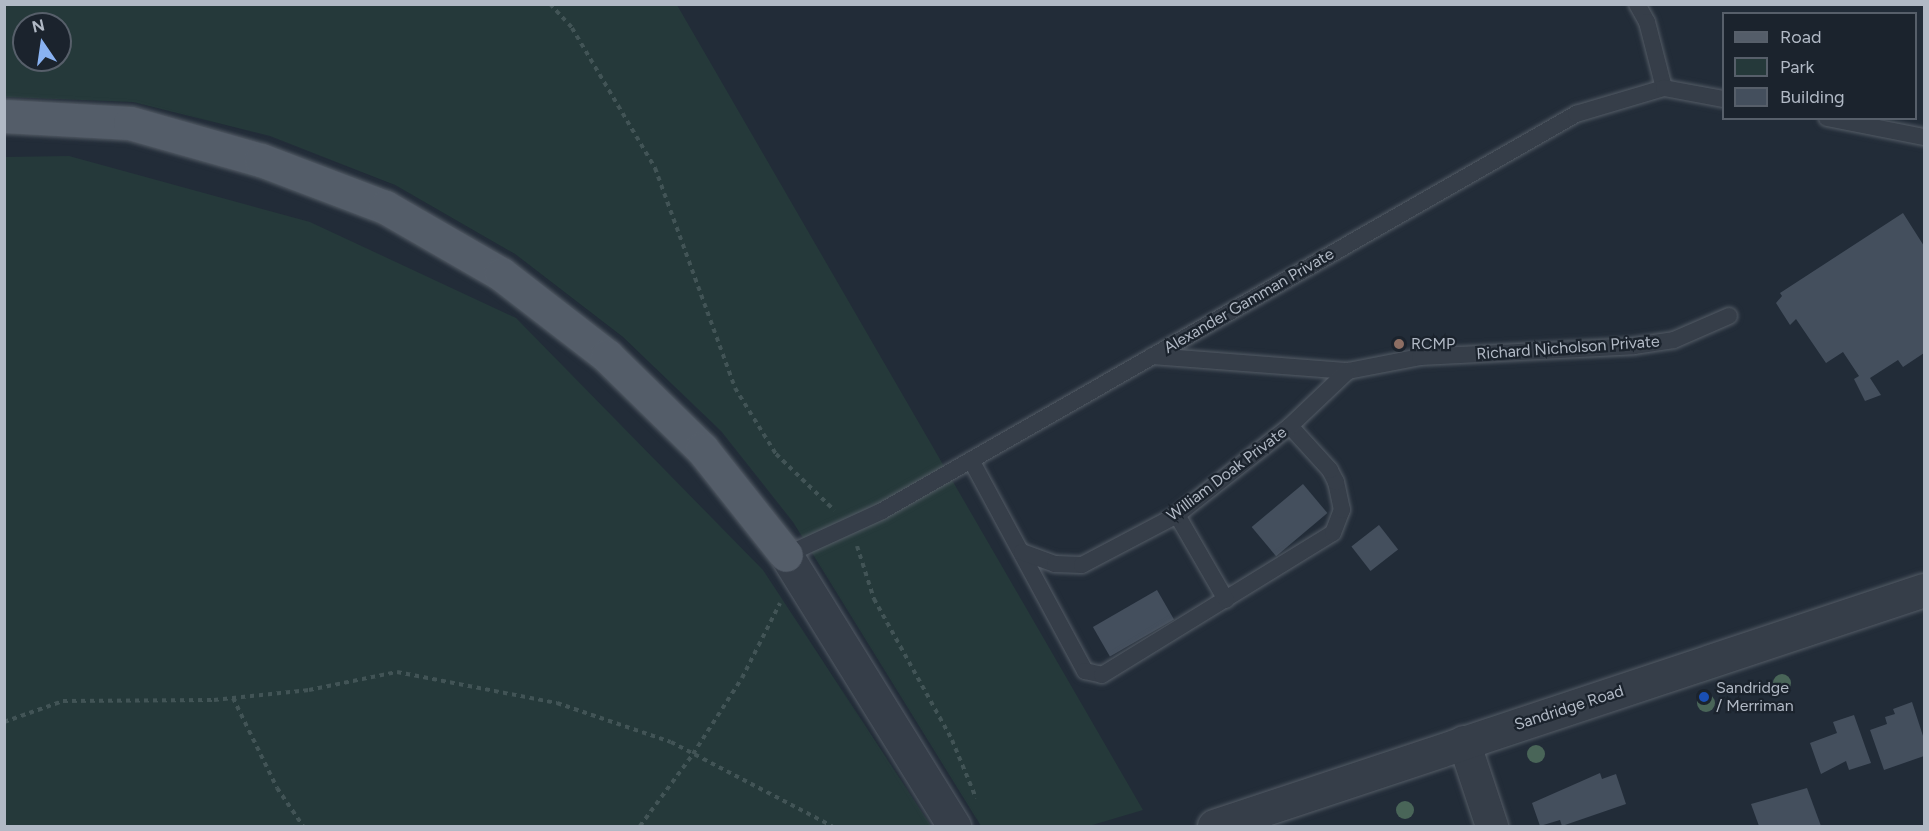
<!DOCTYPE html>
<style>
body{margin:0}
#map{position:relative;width:1929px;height:831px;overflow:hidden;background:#222c38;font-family:Figtree,sans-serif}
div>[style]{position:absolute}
.green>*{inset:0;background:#25393a}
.building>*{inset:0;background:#444f5d;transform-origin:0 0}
.path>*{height:4px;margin-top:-2px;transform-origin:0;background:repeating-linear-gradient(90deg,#425456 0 4.5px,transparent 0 9px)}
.roads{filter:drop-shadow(0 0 2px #545c66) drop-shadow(0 0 2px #545c66)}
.service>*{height:16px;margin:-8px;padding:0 8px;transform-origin:8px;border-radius:8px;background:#363e49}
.minor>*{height:32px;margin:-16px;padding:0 16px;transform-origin:16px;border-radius:16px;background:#363e49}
.tertiary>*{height:33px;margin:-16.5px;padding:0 16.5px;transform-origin:16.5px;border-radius:16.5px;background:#363e49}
.primary>*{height:33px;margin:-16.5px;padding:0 16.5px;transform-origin:16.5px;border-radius:16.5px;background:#545d69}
.trees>*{width:18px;height:18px;margin:-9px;border-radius:50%;background:#496558}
.dots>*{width:16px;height:16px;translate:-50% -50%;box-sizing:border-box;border:3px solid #1b232d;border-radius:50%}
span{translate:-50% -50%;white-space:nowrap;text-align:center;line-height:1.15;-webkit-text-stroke:4.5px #1b232d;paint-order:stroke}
.street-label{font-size:16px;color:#b1b9c5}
.poi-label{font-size:16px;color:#b1b9c5}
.left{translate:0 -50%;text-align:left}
.frame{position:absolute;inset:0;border:6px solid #b1b9c5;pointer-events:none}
.legend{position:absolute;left:1722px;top:12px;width:195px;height:108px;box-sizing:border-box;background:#1b232d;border:2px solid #575f6a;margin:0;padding:8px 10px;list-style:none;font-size:18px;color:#b1b9c5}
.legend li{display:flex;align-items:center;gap:12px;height:30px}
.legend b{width:30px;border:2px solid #575f6a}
.north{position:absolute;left:12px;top:12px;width:60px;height:60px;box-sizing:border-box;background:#1b232d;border:2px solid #575f6a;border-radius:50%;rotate:347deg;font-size:16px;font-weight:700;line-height:24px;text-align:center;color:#b1b9c5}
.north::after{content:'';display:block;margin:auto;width:21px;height:27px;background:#89b2f2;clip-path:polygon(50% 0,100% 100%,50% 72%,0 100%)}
</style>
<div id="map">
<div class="green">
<div style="clip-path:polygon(evenodd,5px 5px,677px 5px,1143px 810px,1089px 826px,981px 826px,793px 522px,721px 431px,623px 337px,515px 254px,395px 185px,270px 136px,133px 102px,5px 97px,5px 5px,24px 24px,60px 24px,60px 60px,24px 60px,24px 24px)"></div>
<div style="clip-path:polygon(69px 156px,310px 222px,516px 318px,763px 570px,931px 826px,5px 826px,5px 157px)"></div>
</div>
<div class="building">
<div style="clip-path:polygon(1903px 213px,1924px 246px,1924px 353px,1903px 367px,1898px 360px,1870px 378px,1881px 395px,1865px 401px,1854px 379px,1859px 376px,1843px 352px,1826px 363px,1796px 319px,1790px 325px,1776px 303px,1782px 296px,1780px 293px)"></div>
<div style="left:1303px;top:484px;width:38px;height:67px;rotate:50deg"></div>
<div style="left:1379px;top:525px;width:31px;height:35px;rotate:52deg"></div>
<div style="left:1157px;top:590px;width:34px;height:74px;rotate:60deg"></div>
<div style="clip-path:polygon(1912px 702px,1924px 739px,1924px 756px,1884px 770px,1870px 730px,1887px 724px,1885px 717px,1895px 714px,1893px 709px)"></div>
<div style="clip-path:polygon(1854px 715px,1871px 763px,1849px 770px,1846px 761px,1821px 774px,1810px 743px,1837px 733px,1833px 722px)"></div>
<div style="clip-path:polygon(1600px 773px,1602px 779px,1616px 774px,1626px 804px,1562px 826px,1560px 820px,1540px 826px,1532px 803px)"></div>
<div style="clip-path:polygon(1807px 788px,1821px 826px,1759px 826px,1751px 804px)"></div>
</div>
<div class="path">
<div style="left:550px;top:4px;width:33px;rotate:47deg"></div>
<div style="left:572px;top:28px;width:163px;rotate:59.3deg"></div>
<div style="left:655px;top:168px;width:234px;rotate:70deg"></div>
<div style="left:735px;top:388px;width:78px;rotate:58.2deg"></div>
<div style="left:776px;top:454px;width:81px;rotate:44deg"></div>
<div style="left:857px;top:546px;width:56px;rotate:72.2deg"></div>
<div style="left:874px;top:599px;width:161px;rotate:61deg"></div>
<div style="left:952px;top:740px;width:63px;rotate:67.5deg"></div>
<div style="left:233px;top:698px;width:100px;rotate:63.9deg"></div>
<div style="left:277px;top:788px;width:46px;rotate:55.6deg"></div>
<div style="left:4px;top:722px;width:63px;rotate:-19.6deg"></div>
<div style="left:63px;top:701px;width:151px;rotate:-0.4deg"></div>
<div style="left:214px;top:700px;width:96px;rotate:-6deg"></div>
<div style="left:309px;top:690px;width:90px;rotate:-11.6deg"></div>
<div style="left:397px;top:672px;width:163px;rotate:11deg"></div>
<div style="left:557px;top:703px;width:120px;rotate:18.9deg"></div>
<div style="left:671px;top:742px;width:182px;rotate:27.6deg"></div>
<div style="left:640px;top:826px;width:89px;rotate:-53.6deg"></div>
<div style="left:693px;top:754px;width:90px;rotate:-57.2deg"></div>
<div style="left:742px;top:678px;width:84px;rotate:-63.1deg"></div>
</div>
<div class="roads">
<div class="service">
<div style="left:1637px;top:4px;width:21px;rotate:61deg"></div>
<div style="left:1647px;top:22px;width:68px;rotate:75.6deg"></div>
<div style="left:1827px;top:118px;width:99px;rotate:11.1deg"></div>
<div style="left:1152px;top:356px;width:197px;rotate:4.4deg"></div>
<div style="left:1348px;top:371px;width:73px;rotate:-11deg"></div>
<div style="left:1420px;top:357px;width:214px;rotate:-2.9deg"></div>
<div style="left:1634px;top:346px;width:40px;rotate:-8.5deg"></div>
<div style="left:1674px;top:340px;width:60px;rotate:-23.6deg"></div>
<div style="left:971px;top:460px;width:240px;rotate:61.6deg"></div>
<div style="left:1085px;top:671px;width:17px;rotate:13deg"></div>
<div style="left:1102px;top:675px;width:271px;rotate:-31.6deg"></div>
<div style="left:1333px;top:533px;width:25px;rotate:-69deg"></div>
<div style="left:1342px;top:510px;width:29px;rotate:-102deg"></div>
<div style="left:1336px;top:482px;width:13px;rotate:-117deg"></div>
<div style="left:1330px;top:470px;width:59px;rotate:-132.3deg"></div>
<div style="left:1177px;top:515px;width:98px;rotate:60deg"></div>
<div style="left:1022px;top:552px;width:35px;rotate:20deg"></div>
<div style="left:1055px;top:564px;width:27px;rotate:2deg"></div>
<div style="left:1082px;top:565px;width:107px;rotate:-27.8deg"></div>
<div style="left:1177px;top:515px;width:144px;rotate:-38.2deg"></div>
<div style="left:1290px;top:426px;width:80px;rotate:-43.5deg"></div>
<div style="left:786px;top:555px;width:106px;rotate:-24.6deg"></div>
<div style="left:882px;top:511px;width:800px;rotate:-29.77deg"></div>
<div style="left:1576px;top:114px;width:92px;rotate:-16.5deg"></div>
<div style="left:1664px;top:88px;width:61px;rotate:10.4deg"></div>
</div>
<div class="minor">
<div style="left:1464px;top:742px;width:89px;rotate:71.6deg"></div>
</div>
<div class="tertiary">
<div style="left:786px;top:555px;width:319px;rotate:58.2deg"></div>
<div style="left:1214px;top:826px;width:748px;rotate:-18.39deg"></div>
</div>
<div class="primary">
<div style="left:4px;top:116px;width:126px;rotate:3.2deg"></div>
<div style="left:130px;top:123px;width:136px;rotate:15.8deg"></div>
<div style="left:261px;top:160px;width:133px;rotate:20.8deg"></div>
<div style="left:385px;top:207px;width:134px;rotate:30deg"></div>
<div style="left:501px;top:274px;width:134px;rotate:37.7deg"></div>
<div style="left:607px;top:356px;width:133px;rotate:44.4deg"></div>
<div style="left:702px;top:449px;width:135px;rotate:51.6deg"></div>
</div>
</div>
<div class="trees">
<div style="left:1782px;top:683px"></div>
<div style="left:1706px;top:703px"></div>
<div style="left:1536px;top:754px"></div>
<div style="left:1405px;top:810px"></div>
</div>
<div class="dots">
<div style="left:1399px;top:344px;background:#8d6e63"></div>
<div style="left:1704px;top:697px;background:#1a4fb4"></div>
</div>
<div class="street-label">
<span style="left:1249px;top:301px;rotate:-30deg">Alexander Gamman Private</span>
<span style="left:1568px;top:348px;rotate:-4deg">Richard Nicholson Private</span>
<span style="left:1227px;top:474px;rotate:-37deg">William Doak Private</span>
<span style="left:1569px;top:708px;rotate:-18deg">Sandridge Road</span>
</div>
<div class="poi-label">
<span class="left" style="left:1411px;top:344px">RCMP</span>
<span class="left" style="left:1716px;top:697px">Sandridge<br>/ Merriman</span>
</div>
<div class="frame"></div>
<ul class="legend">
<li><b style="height:8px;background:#545d69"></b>Road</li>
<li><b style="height:16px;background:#25393a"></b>Park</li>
<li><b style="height:16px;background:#444f5d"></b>Building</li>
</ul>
<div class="north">N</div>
</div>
